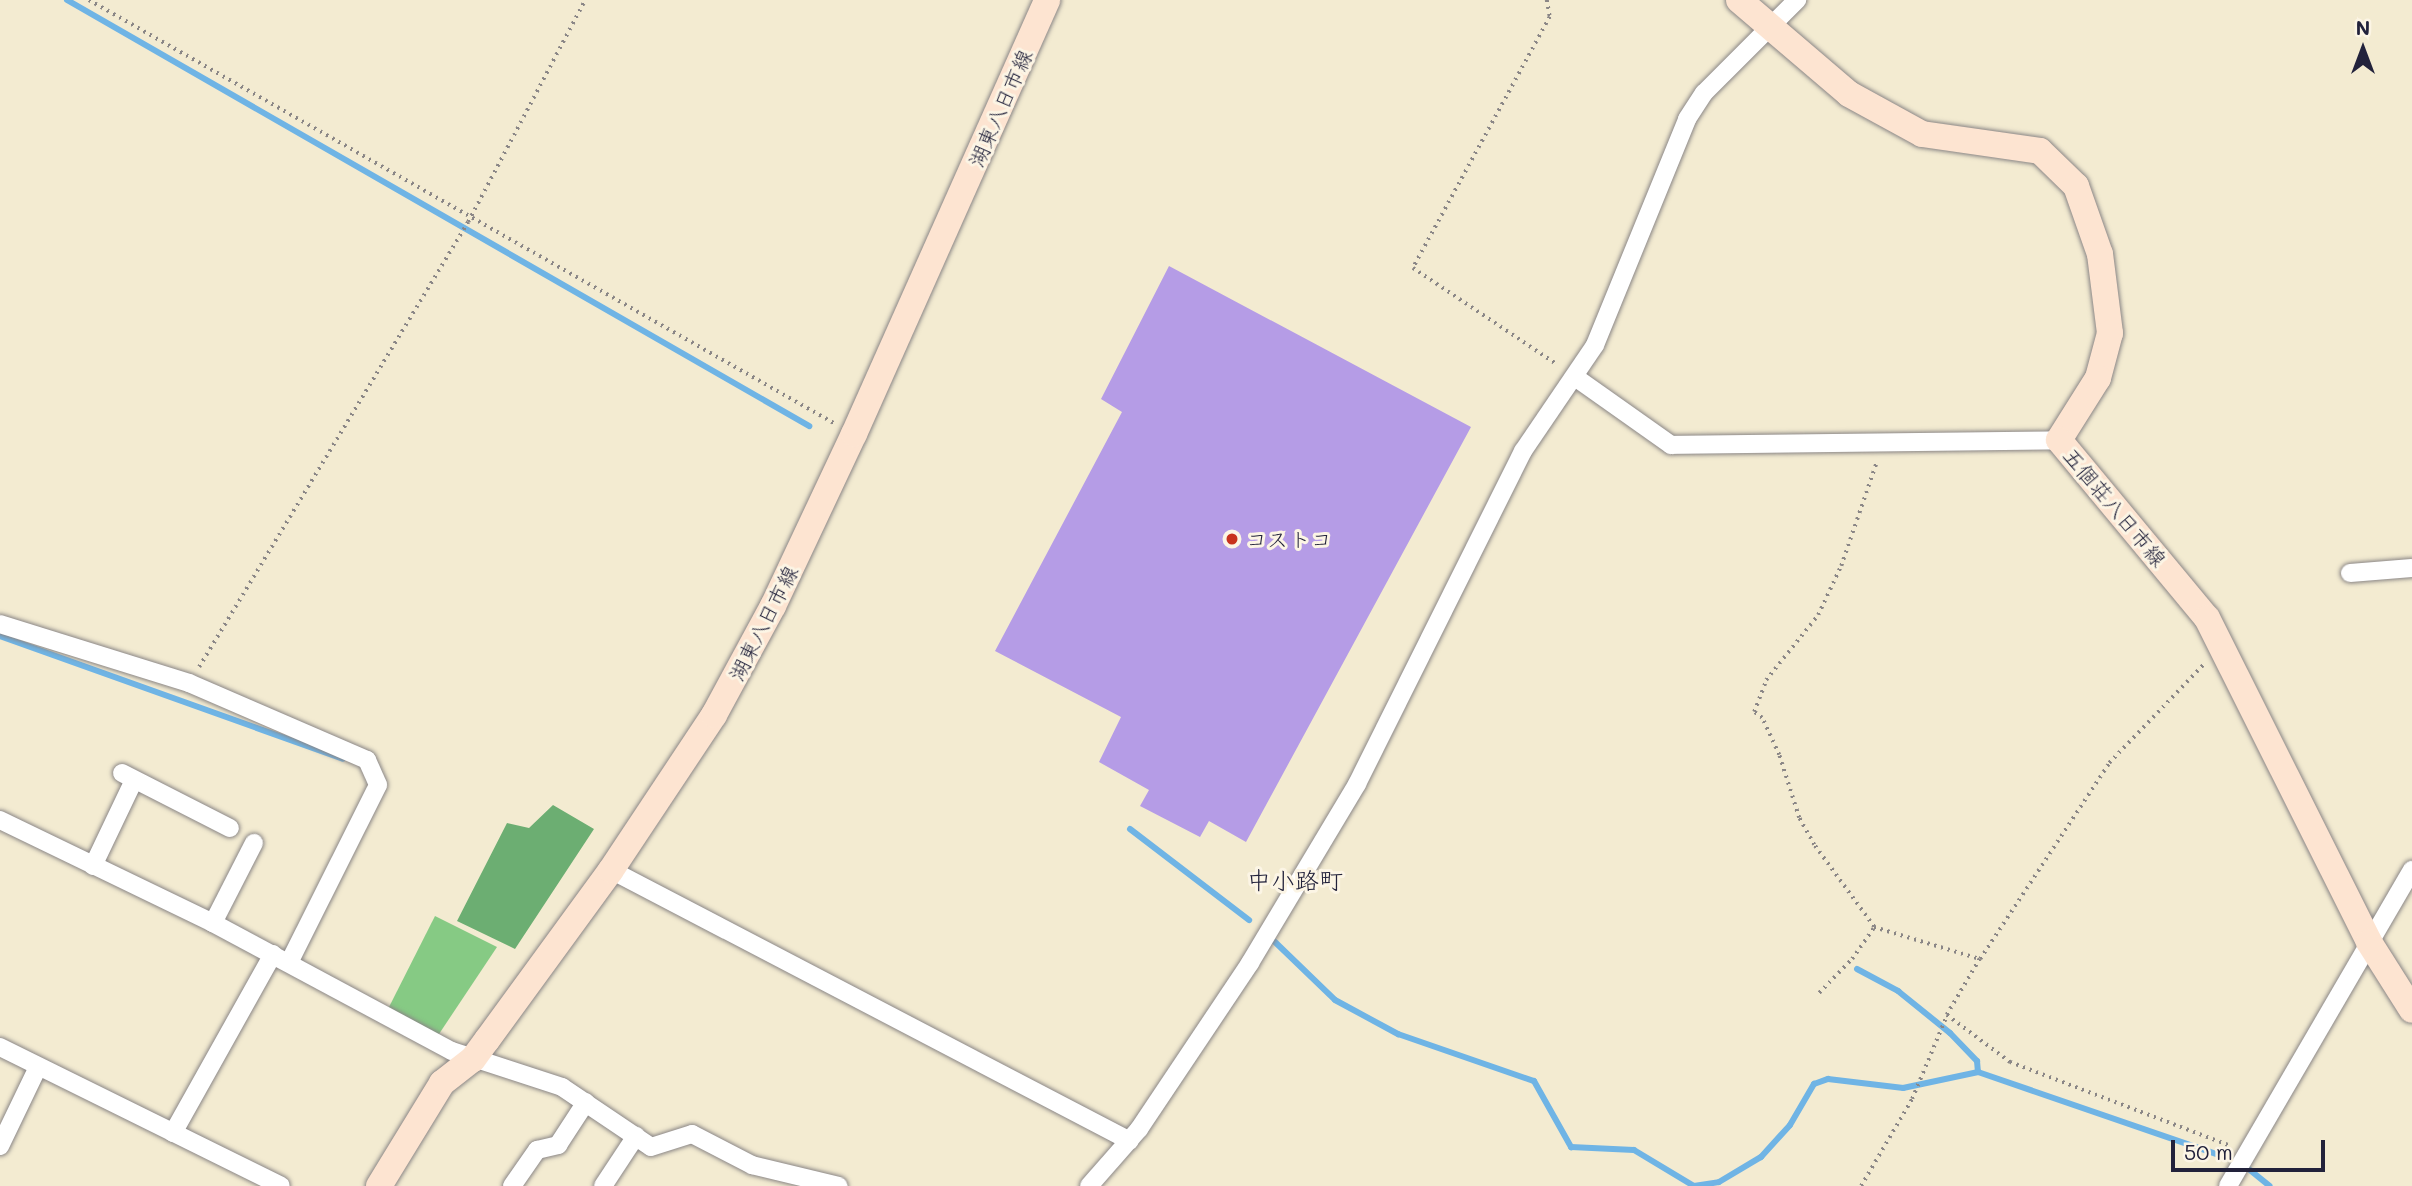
<!DOCTYPE html>
<meta charset="utf-8">
<style>
body{margin:0}
#map{position:relative;width:2412px;height:1186px;overflow:hidden;background:#f3ebd1;font-family:Mali,"Klee One",sans-serif}
div>[style]{position:absolute}
.green>*{inset:0;background:#86ca84}
.forest>*{inset:0;background:#6cae72}
.stream>*{height:6px;margin:-3px;padding:0 3px;transform-origin:3px;border-radius:3px;background:#6fb4e5}
.building>*{inset:0;background:#b59ce6}
.path>*{height:3.5px;margin-top:-1.75px;transform-origin:0;background:repeating-linear-gradient(90deg,#8a8686 0 2px,transparent 0 7px)}
.roads{filter:drop-shadow(0 0 2px #8a8686) drop-shadow(0 0 2px #8a8686)}
.minor>*{height:18px;margin:-9px;padding:0 9px;transform-origin:9px;border-radius:9px;background:#fff}
.secondary>*{height:26px;margin:-13px;padding:0 13px;transform-origin:13px;border-radius:13px;background:#fde4d1}
.dots>*{width:19px;height:19px;translate:-50% -50%;box-sizing:border-box;border:4px solid #fcf5e5;border-radius:50%}
span{translate:-50% -50%;white-space:nowrap;text-align:center;line-height:1.15;-webkit-text-stroke:6px #fcf5e5;paint-order:stroke}
.street-label{font-size:21px;color:#22223b}
.poi-label{font-size:21px;color:#22223b}
.left{translate:0 -50%;text-align:left}
.quarter-label{font-size:24px;color:#22223b}
.north{position:absolute;left:2328px;top:14px;width:70px;height:70px;-webkit-text-stroke:5px #fcf5e5;paint-order:stroke;rotate:0deg;font-size:19px;font-weight:700;line-height:28px;text-align:center;color:#22223b}
.north::after{content:'';display:block;margin:auto;width:24px;height:32px;background:#22223b;clip-path:polygon(50% 0,100% 100%,50% 72%,0 100%)}
.scale{position:absolute;left:2171px;top:1140px;width:154px;height:32px;box-sizing:border-box;border:4px solid #22223b;border-top:0;padding-left:9px;font-size:21px;line-height:24px;white-space:nowrap;color:#22223b;-webkit-text-stroke:5px #fcf5e5;paint-order:stroke}
</style>
<div id="map">
<div class="green">
<div style="clip-path:polygon(435px 916px,497px 947px,437px 1037px,388px 1009px)"></div>
</div>
<div class="forest">
<div style="clip-path:polygon(553px 805px,594px 829px,515px 949px,457px 921px,507px 823px,529px 828px)"></div>
</div>
<div class="stream">
<div style="left:67px;top:0;width:856px;rotate:29.86deg"></div>
<div style="left:0;top:636px;width:364px;rotate:19.7deg"></div>
<div style="left:1130px;top:829px;width:150px;rotate:37.4deg"></div>
<div style="left:1275px;top:942px;width:83px;rotate:44deg"></div>
<div style="left:1335px;top:1000px;width:72px;rotate:28.4deg"></div>
<div style="left:1398px;top:1034px;width:144px;rotate:19.1deg"></div>
<div style="left:1534px;top:1081px;width:76px;rotate:60.7deg"></div>
<div style="left:1571px;top:1147px;width:63px;rotate:2.7deg"></div>
<div style="left:1634px;top:1150px;width:70px;rotate:31deg"></div>
<div style="left:1694px;top:1186px;width:25px;rotate:-9deg"></div>
<div style="left:1719px;top:1182px;width:49px;rotate:-30.8deg"></div>
<div style="left:1761px;top:1157px;width:43px;rotate:-47.8deg"></div>
<div style="left:1790px;top:1125px;width:48px;rotate:-59.7deg"></div>
<div style="left:1814px;top:1084px;width:15px;rotate:-20deg"></div>
<div style="left:1828px;top:1079px;width:76px;rotate:6.8deg"></div>
<div style="left:1903px;top:1088px;width:77px;rotate:-12deg"></div>
<div style="left:1978px;top:1072px;width:277px;rotate:19deg"></div>
<div style="left:2240px;top:1162px;width:38px;rotate:39deg"></div>
<div style="left:1857px;top:969px;width:47px;rotate:28.2deg"></div>
<div style="left:1898px;top:991px;width:67px;rotate:38.9deg"></div>
<div style="left:1950px;top:1033px;width:39px;rotate:46deg"></div>
<div style="left:1977px;top:1061px;width:11px;rotate:85deg"></div>
</div>
<div class="building">
<div style="clip-path:polygon(1169px 266px,1471px 427px,1246px 842px,1209px 821px,1200px 837px,1140px 806px,1149px 790px,1099px 762px,1121px 717px,995px 651px,1122px 412px,1101px 399px)"></div>
</div>
<div class="path">
<div style="left:89px;top:0;width:857px;rotate:29.59deg"></div>
<div style="left:1547px;top:0;width:17px;rotate:80deg"></div>
<div style="left:1550px;top:17px;width:286px;rotate:118.6deg"></div>
<div style="left:1413px;top:268px;width:174px;rotate:33.8deg"></div>
<div style="left:199px;top:667px;width:520px;rotate:-58.85deg"></div>
<div style="left:468px;top:222px;width:251px;rotate:-62.2deg"></div>
<div style="left:1874px;top:927px;width:102px;rotate:-126.2deg"></div>
<div style="left:1814px;top:845px;width:31px;rotate:-119deg"></div>
<div style="left:1799px;top:818px;width:66px;rotate:-107.6deg"></div>
<div style="left:1779px;top:755px;width:41px;rotate:-114.7deg"></div>
<div style="left:1762px;top:718px;width:10px;rotate:-143deg"></div>
<div style="left:1754px;top:712px;width:34px;rotate:-69deg"></div>
<div style="left:1766px;top:680px;width:83px;rotate:-51.3deg"></div>
<div style="left:1818px;top:615px;width:54px;rotate:-64.9deg"></div>
<div style="left:1841px;top:566px;width:111px;rotate:-71.1deg"></div>
<div style="left:1980px;top:959px;width:235px;rotate:-56.6deg"></div>
<div style="left:2109px;top:763px;width:137px;rotate:-46.2deg"></div>
<div style="left:1819px;top:993px;width:47px;rotate:-45.9deg"></div>
<div style="left:1852px;top:959px;width:39px;rotate:-55deg"></div>
<div style="left:1874px;top:927px;width:111px;rotate:16.8deg"></div>
<div style="left:1980px;top:959px;width:65px;rotate:120.5deg"></div>
<div style="left:1947px;top:1015px;width:79px;rotate:36.7deg"></div>
<div style="left:2010px;top:1062px;width:236px;rotate:20.8deg"></div>
<div style="left:1861px;top:1186px;width:101px;rotate:-59.6deg"></div>
<div style="left:1912px;top:1099px;width:91px;rotate:-67.4deg"></div>
</div>
<div class="roads">
<div class="minor">
<div style="left:1575px;top:377px;width:118px;rotate:35.3deg"></div>
<div style="left:1671px;top:445px;width:388px;rotate:-0.7deg"></div>
<div style="left:2350px;top:573px;width:62px;rotate:-4.6deg"></div>
<div style="left:0;top:624px;width:198px;rotate:17.3deg"></div>
<div style="left:189px;top:683px;width:194px;rotate:23.4deg"></div>
<div style="left:367px;top:760px;width:27px;rotate:66deg"></div>
<div style="left:378px;top:785px;width:199px;rotate:116.6deg"></div>
<div style="left:122px;top:773px;width:121px;rotate:27deg"></div>
<div style="left:0;top:820px;width:237px;rotate:25.8deg"></div>
<div style="left:213px;top:923px;width:271px;rotate:28.2deg"></div>
<div style="left:452px;top:1051px;width:116px;rotate:18.1deg"></div>
<div style="left:562px;top:1087px;width:107px;rotate:34deg"></div>
<div style="left:651px;top:1147px;width:43px;rotate:-17.6deg"></div>
<div style="left:692px;top:1134px;width:68px;rotate:27.3deg"></div>
<div style="left:752px;top:1165px;width:89px;rotate:13.6deg"></div>
<div style="left:93px;top:866px;width:93px;rotate:-64.5deg"></div>
<div style="left:611px;top:870px;width:585px;rotate:27.57deg"></div>
<div style="left:213px;top:923px;width:90px;rotate:-62.9deg"></div>
<div style="left:0;top:1047px;width:313px;rotate:26.3deg"></div>
<div style="left:173px;top:1133px;width:205px;rotate:-60.8deg"></div>
<div style="left:0;top:1146px;width:88px;rotate:-64.3deg"></div>
<div style="left:512px;top:1186px;width:44px;rotate:-55.2deg"></div>
<div style="left:537px;top:1150px;width:22px;rotate:-13deg"></div>
<div style="left:558px;top:1145px;width:51px;rotate:-56.9deg"></div>
<div style="left:603px;top:1186px;width:60px;rotate:-56.6deg"></div>
<div style="left:1089px;top:1186px;width:76px;rotate:-48.7deg"></div>
<div style="left:1139px;top:1129px;width:200px;rotate:-56.2deg"></div>
<div style="left:1250px;top:963px;width:209px;rotate:-59.1deg"></div>
<div style="left:1357px;top:784px;width:372px;rotate:-63.5deg"></div>
<div style="left:1523px;top:451px;width:128px;rotate:-55.8deg"></div>
<div style="left:1595px;top:345px;width:244px;rotate:-67.8deg"></div>
<div style="left:1687px;top:119px;width:31px;rotate:-57deg"></div>
<div style="left:1704px;top:93px;width:132px;rotate:-45deg"></div>
<div style="left:2228px;top:1186px;width:366px;rotate:-59.8deg"></div>
</div>
<div class="secondary">
<div style="left:1739px;top:0;width:145px;rotate:40.5deg"></div>
<div style="left:1849px;top:94px;width:83px;rotate:28.7deg"></div>
<div style="left:1922px;top:134px;width:119px;rotate:8.2deg"></div>
<div style="left:2040px;top:151px;width:50px;rotate:44.2deg"></div>
<div style="left:2076px;top:186px;width:72px;rotate:70.6deg"></div>
<div style="left:2100px;top:254px;width:80px;rotate:82.8deg"></div>
<div style="left:2110px;top:333px;width:47px;rotate:104.9deg"></div>
<div style="left:2098px;top:378px;width:73px;rotate:122.2deg"></div>
<div style="left:2059px;top:440px;width:231px;rotate:50.3deg"></div>
<div style="left:2207px;top:618px;width:362px;rotate:63.4deg"></div>
<div style="left:2369px;top:942px;width:80px;rotate:57.7deg"></div>
<div style="left:379px;top:1186px;width:121px;rotate:-58.5deg"></div>
<div style="left:442px;top:1083px;width:39px;rotate:-38deg"></div>
<div style="left:473px;top:1059px;width:24px;rotate:-54deg"></div>
<div style="left:487px;top:1040px;width:210px;rotate:-53.9deg"></div>
<div style="left:611px;top:870px;width:186px;rotate:-56.4deg"></div>
<div style="left:714px;top:715px;width:124px;rotate:-61.6deg"></div>
<div style="left:773px;top:606px;width:190px;rotate:-64.8deg"></div>
<div style="left:854px;top:434px;width:475px;rotate:-66deg"></div>
</div>
</div>
<div class="dots">
<div style="left:1232px;top:539px;background:#c8321e"></div>
</div>
<div class="street-label">
<span style="left:1000px;top:108px;rotate:-66deg">湖東八日市線</span>
<span style="left:2115px;top:507px;rotate:50deg">五個荘八日市線</span>
<span style="left:763px;top:623px;rotate:-63deg">湖東八日市線</span>
</div>
<div class="poi-label">
<span class="left" style="left:1246px;top:539px">コストコ</span>
</div>
<div class="quarter-label">
<span style="left:1295px;top:880px">中小路町</span>
</div>
<div class="north">N</div>
<div class="scale">50 m</div>
</div>
